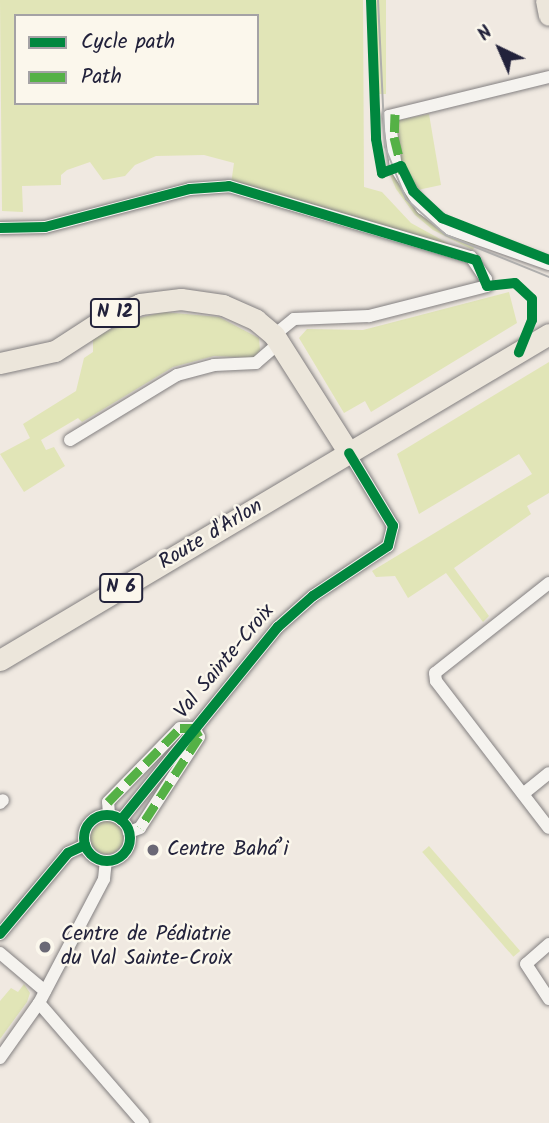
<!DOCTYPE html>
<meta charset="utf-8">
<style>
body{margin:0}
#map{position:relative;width:549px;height:1123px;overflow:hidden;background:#f0e9e1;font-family:Kalam,sans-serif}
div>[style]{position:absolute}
.green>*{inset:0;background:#e1e5b7;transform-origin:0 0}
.round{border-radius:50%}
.roads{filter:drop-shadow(0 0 2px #838081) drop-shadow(0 0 2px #838081)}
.street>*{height:12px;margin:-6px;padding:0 6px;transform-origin:6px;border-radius:6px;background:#f5f3ef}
.street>.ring{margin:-6px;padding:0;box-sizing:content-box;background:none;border:12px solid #f5f3ef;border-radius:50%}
.primary>*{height:21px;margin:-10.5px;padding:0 10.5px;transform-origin:10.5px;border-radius:10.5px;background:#ece6db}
.tram>*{height:2px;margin:-1px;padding:0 1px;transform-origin:1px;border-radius:1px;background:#afaead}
.quiet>*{height:9px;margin-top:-4.5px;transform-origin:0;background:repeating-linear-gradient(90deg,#55b146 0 18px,transparent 0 27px)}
.cycleway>*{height:10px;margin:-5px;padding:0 5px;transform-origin:5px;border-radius:5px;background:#00873e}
.cycleway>.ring{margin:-5px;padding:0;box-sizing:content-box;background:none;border:10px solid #00873e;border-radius:50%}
.dots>*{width:19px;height:19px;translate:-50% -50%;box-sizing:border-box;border:4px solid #fbf7ec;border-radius:50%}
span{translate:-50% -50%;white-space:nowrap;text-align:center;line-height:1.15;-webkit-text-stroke:5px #fbf7ec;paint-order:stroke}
.shield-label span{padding:2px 5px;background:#fbf7ec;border:2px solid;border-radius:5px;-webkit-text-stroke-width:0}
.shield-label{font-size:19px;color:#22223b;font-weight:700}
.street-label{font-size:21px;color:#22223b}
.poi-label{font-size:21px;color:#22223b}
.left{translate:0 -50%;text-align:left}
.legend{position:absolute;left:14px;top:14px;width:245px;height:91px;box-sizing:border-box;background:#fbf7ec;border:2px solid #a4a2a5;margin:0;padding:9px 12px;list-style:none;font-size:21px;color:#22223b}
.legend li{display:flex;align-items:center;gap:14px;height:35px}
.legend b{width:35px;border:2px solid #a4a2a5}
.north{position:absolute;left:465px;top:14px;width:70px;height:70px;-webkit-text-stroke:5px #fbf7ec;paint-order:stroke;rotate:316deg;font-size:19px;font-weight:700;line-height:28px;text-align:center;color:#22223b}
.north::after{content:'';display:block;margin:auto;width:24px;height:32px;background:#22223b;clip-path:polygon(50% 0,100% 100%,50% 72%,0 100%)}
</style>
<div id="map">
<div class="green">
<div style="clip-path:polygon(evenodd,0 0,363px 0,364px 187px,382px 192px,411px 223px,451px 245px,231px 184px,234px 163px,204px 155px,156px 156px,135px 165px,125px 176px,103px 180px,90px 162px,67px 170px,61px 175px,61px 185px,22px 186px,23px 212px,2px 211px,0 0,16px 16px,257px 16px,257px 103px,16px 103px,16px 16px)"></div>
<div style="left:376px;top:0;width:10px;height:94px"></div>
<div style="clip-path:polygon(429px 114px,441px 185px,413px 191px,403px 175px,394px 121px)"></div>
<div style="clip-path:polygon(395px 173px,401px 186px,476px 243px,473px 250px,433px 230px,415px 215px,396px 189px,390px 175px)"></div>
<div style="clip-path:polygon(509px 292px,517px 323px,371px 412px,365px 401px,344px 413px,299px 338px,307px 329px,363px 330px)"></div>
<div style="clip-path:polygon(164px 312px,219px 317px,259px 338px,260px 350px,254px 358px,214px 356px,173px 367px,82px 422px,78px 418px,41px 440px,46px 450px,54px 447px,65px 466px,24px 492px,0 454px,30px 438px,23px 424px,76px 391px,84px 358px,93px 352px,93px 339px,126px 321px)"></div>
<div style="clip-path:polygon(549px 362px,549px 493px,527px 506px,531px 514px,454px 568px,489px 616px,483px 622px,446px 573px,408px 598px,395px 576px,376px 577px,372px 571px,532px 474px,519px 454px,419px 514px,397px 454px)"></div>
<div class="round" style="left:90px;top:820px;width:34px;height:34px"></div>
<div style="left:429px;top:846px;width:139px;height:9px;rotate:49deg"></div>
<div style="clip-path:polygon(24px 984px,30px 993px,27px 1002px,0 1039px,0 1001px,11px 988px,18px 992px)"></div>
</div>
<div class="roads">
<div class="street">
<div style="left:549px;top:77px;width:165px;rotate:166.3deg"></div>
<div style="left:389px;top:116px;width:52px;rotate:82.3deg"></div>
<div style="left:396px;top:168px;width:48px;rotate:57deg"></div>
<div style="left:422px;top:208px;width:35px;rotate:37deg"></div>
<div style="left:450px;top:229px;width:105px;rotate:19.5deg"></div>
<div style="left:0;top:228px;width:45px;rotate:-1.3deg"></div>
<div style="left:45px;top:227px;width:150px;rotate:-14.7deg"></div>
<div style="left:190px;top:189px;width:39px;rotate:-4deg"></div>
<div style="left:229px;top:186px;width:252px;rotate:16.4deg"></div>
<div style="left:471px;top:257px;width:27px;rotate:56deg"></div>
<div style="left:486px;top:279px;width:7px;rotate:82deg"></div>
<div style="left:487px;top:286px;width:122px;rotate:165.7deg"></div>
<div style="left:369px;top:316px;width:75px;rotate:177.7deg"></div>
<div style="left:294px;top:319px;width:26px;rotate:141deg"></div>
<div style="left:70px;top:440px;width:125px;rotate:-31.3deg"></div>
<div style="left:177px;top:375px;width:38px;rotate:-15deg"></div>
<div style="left:214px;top:365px;width:42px;rotate:-2.7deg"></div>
<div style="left:256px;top:363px;width:32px;rotate:-41deg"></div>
<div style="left:549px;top:583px;width:145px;rotate:141.7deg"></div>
<div style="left:435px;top:673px;width:8px;rotate:83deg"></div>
<div style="left:436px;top:681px;width:185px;rotate:52.5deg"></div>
<div style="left:523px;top:794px;width:33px;rotate:-39deg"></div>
<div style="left:0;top:803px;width:4px;rotate:-45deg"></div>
<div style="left:109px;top:815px;width:13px;rotate:-94deg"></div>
<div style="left:108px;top:802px;width:103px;rotate:-45.8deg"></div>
<div style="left:180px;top:728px;width:14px"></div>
<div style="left:194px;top:728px;width:10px;rotate:61deg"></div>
<div style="left:199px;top:737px;width:108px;rotate:123deg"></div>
<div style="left:140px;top:828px;width:12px;rotate:160deg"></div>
<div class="ring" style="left:84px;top:815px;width:34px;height:34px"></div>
<div style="left:121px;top:820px;width:249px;rotate:-50.9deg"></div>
<div style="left:278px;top:627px;width:47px;rotate:-41.5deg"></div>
<div style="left:313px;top:596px;width:90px;rotate:-33.7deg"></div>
<div style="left:388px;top:546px;width:21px;rotate:-76deg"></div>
<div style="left:393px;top:526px;width:85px;rotate:-121.1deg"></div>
<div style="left:0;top:934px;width:106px;rotate:-50deg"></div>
<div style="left:68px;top:853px;width:19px;rotate:-25deg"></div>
<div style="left:549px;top:944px;width:30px;rotate:139deg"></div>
<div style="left:526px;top:964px;width:42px;rotate:56.7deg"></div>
<div style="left:0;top:953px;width:59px;rotate:40.2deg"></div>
<div style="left:39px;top:1003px;width:159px;rotate:49.1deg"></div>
<div style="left:0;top:1058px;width:67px;rotate:-54.7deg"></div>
<div style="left:39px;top:1003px;width:140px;rotate:-62.3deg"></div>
<div style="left:104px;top:879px;width:18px;rotate:-84deg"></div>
</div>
<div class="primary">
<div style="left:546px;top:0;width:15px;rotate:79deg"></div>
<div style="left:0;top:363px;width:56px;rotate:-12.3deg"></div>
<div style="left:55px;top:351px;width:61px;rotate:-32.9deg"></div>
<div style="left:106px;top:318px;width:37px;rotate:-22deg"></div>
<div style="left:140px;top:304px;width:41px;rotate:-7deg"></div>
<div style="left:181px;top:299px;width:42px;rotate:8.1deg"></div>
<div style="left:223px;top:305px;width:36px;rotate:24deg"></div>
<div style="left:256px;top:320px;width:23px;rotate:40deg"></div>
<div style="left:274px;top:335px;width:140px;rotate:57.6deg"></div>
<div style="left:0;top:660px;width:638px;rotate:-30.7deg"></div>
</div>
</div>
<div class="tram">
<div style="left:378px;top:0;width:147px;rotate:87.3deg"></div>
<div style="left:385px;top:147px;width:56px;rotate:68deg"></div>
<div style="left:406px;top:199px;width:54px;rotate:42deg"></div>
<div style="left:446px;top:235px;width:111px;rotate:22.2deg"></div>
</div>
<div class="quiet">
<div style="left:395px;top:114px;width:23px;rotate:92deg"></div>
<div style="left:394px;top:137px;width:37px;rotate:76deg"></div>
<div style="left:108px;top:802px;width:103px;rotate:-45.8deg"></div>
<div style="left:180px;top:728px;width:14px"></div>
<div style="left:194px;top:728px;width:10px;rotate:61deg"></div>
<div style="left:199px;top:737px;width:108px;rotate:123deg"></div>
</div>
<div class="cycleway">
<div style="left:371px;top:0;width:139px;rotate:87.9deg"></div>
<div style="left:376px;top:139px;width:35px;rotate:80deg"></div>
<div style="left:382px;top:173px;width:20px;rotate:-20deg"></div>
<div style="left:401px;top:166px;width:28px;rotate:64deg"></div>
<div style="left:413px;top:191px;width:40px;rotate:43deg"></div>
<div style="left:442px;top:218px;width:115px;rotate:21.4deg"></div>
<div style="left:0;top:228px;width:45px;rotate:-1.3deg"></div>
<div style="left:45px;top:227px;width:150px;rotate:-14.7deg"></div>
<div style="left:190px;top:189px;width:39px;rotate:-4deg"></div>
<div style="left:229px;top:186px;width:258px;rotate:16.7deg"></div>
<div style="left:476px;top:260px;width:28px;rotate:67deg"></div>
<div style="left:487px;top:286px;width:28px;rotate:-6deg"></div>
<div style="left:515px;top:283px;width:23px;rotate:43deg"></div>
<div style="left:532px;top:299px;width:21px;rotate:90deg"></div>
<div style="left:532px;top:320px;width:35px;rotate:112deg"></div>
<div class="ring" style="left:84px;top:815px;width:36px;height:36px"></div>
<div style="left:121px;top:820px;width:249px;rotate:-50.9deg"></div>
<div style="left:278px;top:627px;width:47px;rotate:-41.5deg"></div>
<div style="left:313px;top:596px;width:90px;rotate:-33.7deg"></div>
<div style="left:388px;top:546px;width:21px;rotate:-76deg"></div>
<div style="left:393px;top:526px;width:85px;rotate:-121.1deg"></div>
<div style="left:0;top:934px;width:106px;rotate:-50deg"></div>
<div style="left:68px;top:853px;width:19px;rotate:-25deg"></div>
</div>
<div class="dots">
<div style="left:153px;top:850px;background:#6a6875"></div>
<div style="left:45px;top:947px;background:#6a6875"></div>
</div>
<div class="shield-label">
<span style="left:115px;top:313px">N 12</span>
<span style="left:121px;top:588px">N 6</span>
</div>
<div class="street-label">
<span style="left:211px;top:535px;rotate:-31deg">Route d'Arlon</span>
<span style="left:225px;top:662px;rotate:-50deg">Val Sainte-Croix</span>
</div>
<div class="poi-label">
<span class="left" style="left:167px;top:850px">Centre Bahá’i</span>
<span class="left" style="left:61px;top:947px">Centre de Pédiatrie<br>du Val Sainte-Croix</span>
</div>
<ul class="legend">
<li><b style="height:9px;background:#00873e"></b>Cycle path</li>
<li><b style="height:9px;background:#55b146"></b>Path</li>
</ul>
<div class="north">N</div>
</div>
